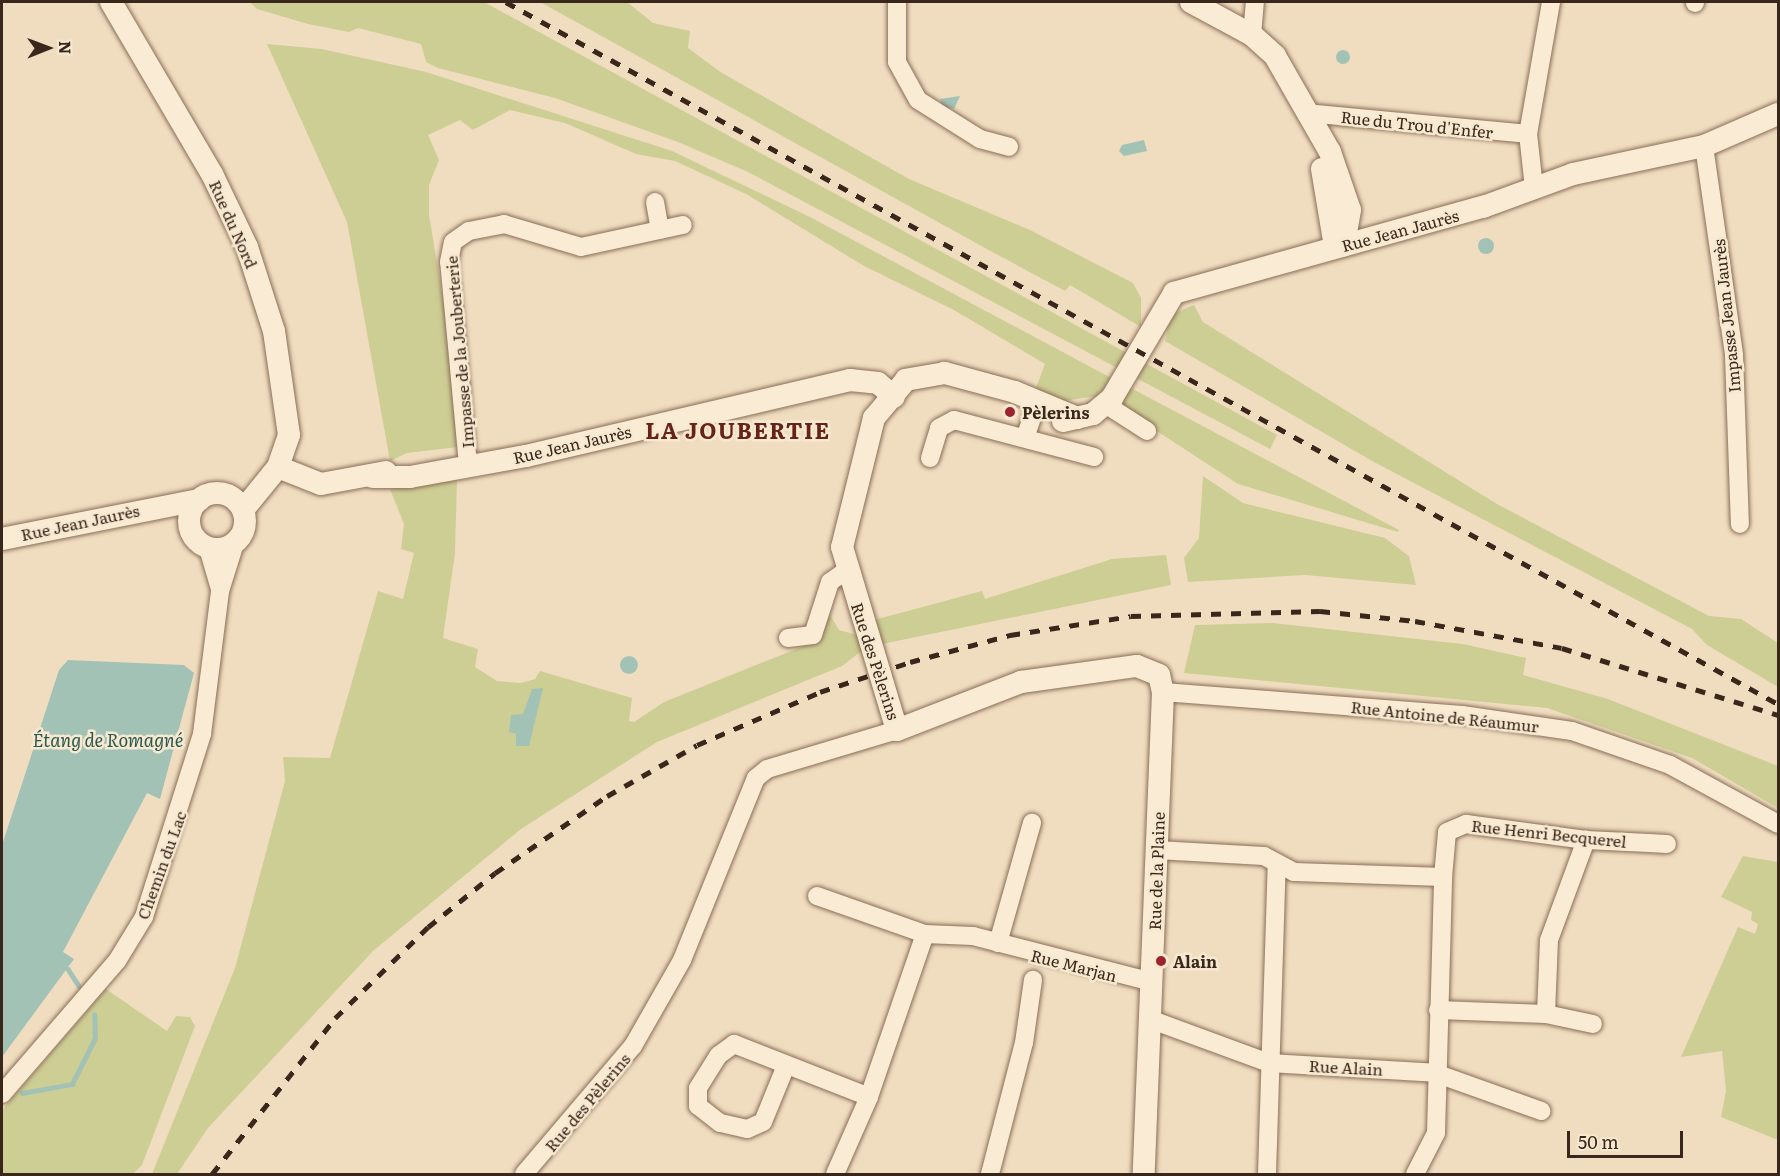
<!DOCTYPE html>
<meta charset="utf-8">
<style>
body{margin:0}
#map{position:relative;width:1780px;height:1176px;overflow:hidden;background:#f0ddc0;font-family:Literata,serif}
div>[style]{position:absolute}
.green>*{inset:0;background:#cdce94}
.water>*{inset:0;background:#a3c2b6}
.round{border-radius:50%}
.stream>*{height:4.5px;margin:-2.25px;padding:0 2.25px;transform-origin:2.25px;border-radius:2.25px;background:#a3c2b6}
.roads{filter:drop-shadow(0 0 2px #8a6d57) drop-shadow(0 0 2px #8a6d57)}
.minor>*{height:18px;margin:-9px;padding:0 9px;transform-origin:9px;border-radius:9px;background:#faebd4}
.tertiary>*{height:22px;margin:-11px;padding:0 11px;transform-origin:11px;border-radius:11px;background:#faebd4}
.tertiary>.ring{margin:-11px;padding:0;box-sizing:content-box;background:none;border:22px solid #faebd4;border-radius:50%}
.rail>*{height:4.5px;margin-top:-2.25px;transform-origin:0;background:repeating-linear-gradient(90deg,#39271c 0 10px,transparent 0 20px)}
.dots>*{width:16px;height:16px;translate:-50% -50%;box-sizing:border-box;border:3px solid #f7e8d0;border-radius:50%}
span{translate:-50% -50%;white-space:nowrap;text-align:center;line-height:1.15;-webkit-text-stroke:5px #f7e8d0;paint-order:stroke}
.street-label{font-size:16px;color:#39271c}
.poi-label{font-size:16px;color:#39271c;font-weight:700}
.left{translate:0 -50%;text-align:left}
.water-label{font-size:18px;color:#2b5952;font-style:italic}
.district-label{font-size:22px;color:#67231a;font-weight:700;letter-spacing:1.5px}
.frame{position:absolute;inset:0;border:3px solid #39271c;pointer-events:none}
.north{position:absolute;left:18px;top:18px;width:60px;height:60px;-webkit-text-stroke:4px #f7e8d0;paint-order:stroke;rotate:89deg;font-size:16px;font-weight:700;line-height:24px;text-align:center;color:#39271c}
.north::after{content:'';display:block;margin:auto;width:21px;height:27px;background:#39271c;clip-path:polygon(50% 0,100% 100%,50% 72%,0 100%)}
.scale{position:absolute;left:1567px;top:1131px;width:116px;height:27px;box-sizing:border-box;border:3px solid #39271c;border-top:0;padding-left:8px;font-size:18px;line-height:21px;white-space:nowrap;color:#39271c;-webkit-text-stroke:4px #f7e8d0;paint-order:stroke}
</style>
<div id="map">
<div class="green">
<div style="clip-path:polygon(250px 2px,484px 2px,1277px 435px,1270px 449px,748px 172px,678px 142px,555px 98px,438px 68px,426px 62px,421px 44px,358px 28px,349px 32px,308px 24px,257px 9px)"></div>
<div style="clip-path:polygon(540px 2px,627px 2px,653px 23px,690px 31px,688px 48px,722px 73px,909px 179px,1030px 230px,1133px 283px,1141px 298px,1141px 327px,1070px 285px,1065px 291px,985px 248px)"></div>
<div style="clip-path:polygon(267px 44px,322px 49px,426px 72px,672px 151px,810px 217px,1115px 380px,1097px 396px,1063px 401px,1036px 388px,1045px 364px,954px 310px,864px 266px,746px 194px,675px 161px,636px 154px,565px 123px,510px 110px,473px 130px,460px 120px,428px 135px,439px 160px,429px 185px,429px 215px,448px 329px,458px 447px,407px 453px,390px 461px,347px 222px)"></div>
<div style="clip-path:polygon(1194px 305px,1203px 322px,1497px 504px,1709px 616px,1741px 619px,1778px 643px,1778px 687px,1707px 645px,1692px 629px,1372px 461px,1165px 341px,1171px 315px)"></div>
<div style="clip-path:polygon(1127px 386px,1399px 530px,1398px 532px,1238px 484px,1120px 407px)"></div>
<div style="clip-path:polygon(1203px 476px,1243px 503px,1385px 538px,1409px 556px,1416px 585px,1305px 575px,1188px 582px,1184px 558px,1199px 538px)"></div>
<div style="clip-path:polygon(457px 479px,455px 553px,443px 638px,478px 649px,475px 667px,497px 681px,521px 683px,535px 679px,540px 671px,632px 698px,629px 721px,634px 722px,664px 702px,816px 641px,829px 613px,839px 630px,857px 635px,863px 650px,842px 666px,657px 742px,521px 829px,373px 951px,208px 1128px,177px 1174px,152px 1174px,235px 968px,285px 781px,283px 757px,330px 758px,378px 591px,403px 599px,414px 553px,401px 549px,404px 524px,390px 489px)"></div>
<div style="clip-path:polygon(1166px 555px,1171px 585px,877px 645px,874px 620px,982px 591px,985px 599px,1112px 559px)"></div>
<div style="clip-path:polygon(1273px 623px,1463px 644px,1526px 658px,1523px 675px,1608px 699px,1778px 766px,1778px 808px,1692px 758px,1547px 708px,1184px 673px,1195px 625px)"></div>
<div style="clip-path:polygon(1743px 856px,1778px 862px,1778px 1140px,1721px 1117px,1726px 1091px,1722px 1051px,1681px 1057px,1738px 927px,1755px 934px,1758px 924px,1751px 920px,1752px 912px,1721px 897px)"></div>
<div style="clip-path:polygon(106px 989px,167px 1031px,176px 1016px,190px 1017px,195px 1026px,142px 1165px,133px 1174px,2px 1174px,2px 1110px)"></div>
</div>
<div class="water">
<div class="round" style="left:1336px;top:50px;width:14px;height:14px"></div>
<div style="clip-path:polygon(960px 96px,954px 109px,942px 106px,940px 99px)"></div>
<div style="clip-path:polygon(1144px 140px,1147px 151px,1124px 156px,1119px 151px,1122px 145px)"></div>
<div class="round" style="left:1478px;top:238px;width:16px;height:16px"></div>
<div class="round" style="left:620px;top:656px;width:18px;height:18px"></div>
<div style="clip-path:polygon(68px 660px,184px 665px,194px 673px,160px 799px,147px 793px,63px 952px,74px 959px,2px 1057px,2px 845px,59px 670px)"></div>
<div style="clip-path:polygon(543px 688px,529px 746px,516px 746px,516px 734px,509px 732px,511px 715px,523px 714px,532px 689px)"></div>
</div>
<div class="stream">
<div style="left:68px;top:969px;width:20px;rotate:57deg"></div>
<div style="left:22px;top:1093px;width:51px;rotate:-10.2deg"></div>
<div style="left:72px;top:1084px;width:51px;rotate:-63.4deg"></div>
<div style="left:95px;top:1038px;width:23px;rotate:-92deg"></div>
</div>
<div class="roads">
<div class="minor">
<div style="left:897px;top:2px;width:60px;rotate:90deg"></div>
<div style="left:897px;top:62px;width:43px;rotate:61.1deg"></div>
<div style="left:918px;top:100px;width:73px;rotate:32.2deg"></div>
<div style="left:980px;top:139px;width:30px;rotate:15deg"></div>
<div style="left:1695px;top:2px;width:1px;rotate:90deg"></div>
<div style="left:1252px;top:35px;width:33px;rotate:-85deg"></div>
<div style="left:1306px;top:113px;width:223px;rotate:5.4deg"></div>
<div style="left:1704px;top:146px;width:211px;rotate:81.8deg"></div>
<div style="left:1734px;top:355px;width:169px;rotate:88deg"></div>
<div style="left:1534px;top:188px;width:54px;rotate:-96.3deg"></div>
<div style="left:1528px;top:134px;width:134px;rotate:-80.1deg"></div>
<div style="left:655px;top:202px;width:28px;rotate:80deg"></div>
<div style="left:1105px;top:404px;width:50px;rotate:32.7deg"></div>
<div style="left:1025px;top:438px;width:39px;rotate:-71deg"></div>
<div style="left:930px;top:458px;width:31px;rotate:-73deg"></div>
<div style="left:939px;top:428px;width:17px;rotate:-28deg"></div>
<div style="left:954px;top:420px;width:145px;rotate:14.8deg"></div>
<div style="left:468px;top:465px;width:204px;rotate:-95.3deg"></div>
<div style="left:449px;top:262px;width:20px;rotate:-79deg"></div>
<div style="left:453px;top:242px;width:19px;rotate:-35deg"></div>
<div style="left:469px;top:231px;width:36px;rotate:-11deg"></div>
<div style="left:504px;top:224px;width:80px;rotate:16.6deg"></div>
<div style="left:581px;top:247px;width:104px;rotate:-12.2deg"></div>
<div style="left:208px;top:548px;width:43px;rotate:73.7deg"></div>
<div style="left:788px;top:638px;width:25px;rotate:-7deg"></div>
<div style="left:813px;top:635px;width:56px;rotate:-72.2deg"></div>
<div style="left:830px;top:582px;width:21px;rotate:-35deg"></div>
<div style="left:1163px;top:692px;width:300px;rotate:4.4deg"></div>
<div style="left:1462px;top:715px;width:111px;rotate:8.3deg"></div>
<div style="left:1572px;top:731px;width:104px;rotate:19.1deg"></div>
<div style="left:1670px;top:765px;width:123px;rotate:28.6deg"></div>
<div style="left:1157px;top:850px;width:107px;rotate:3.2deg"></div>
<div style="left:1264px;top:856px;width:34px;rotate:28deg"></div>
<div style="left:1294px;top:872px;width:149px;rotate:1.9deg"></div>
<div style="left:1443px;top:877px;width:45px;rotate:-84.9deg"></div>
<div style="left:1447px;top:832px;width:21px;rotate:-23deg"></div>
<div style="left:1466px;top:824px;width:121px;rotate:7.6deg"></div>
<div style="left:1586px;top:840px;width:81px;rotate:2.8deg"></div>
<div style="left:817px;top:896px;width:114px;rotate:19.4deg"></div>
<div style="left:925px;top:934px;width:172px;rotate:109deg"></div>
<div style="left:869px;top:1097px;width:84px;rotate:113.8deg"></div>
<div style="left:925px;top:934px;width:48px;rotate:2.4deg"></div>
<div style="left:973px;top:936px;width:185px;rotate:14.4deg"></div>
<div style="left:998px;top:943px;width:125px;rotate:-74.2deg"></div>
<div style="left:1438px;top:1010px;width:108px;rotate:2.1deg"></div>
<div style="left:1546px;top:1014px;width:74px;rotate:-87.7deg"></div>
<div style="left:1549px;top:940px;width:107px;rotate:-69.7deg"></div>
<div style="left:1546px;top:1014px;width:48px;rotate:12deg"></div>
<div style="left:1152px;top:1020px;width:125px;rotate:20.2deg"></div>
<div style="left:1269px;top:1063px;width:166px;rotate:3.4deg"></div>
<div style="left:1435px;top:1073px;width:113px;rotate:19.7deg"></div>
<div style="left:785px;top:1068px;width:58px;rotate:112.2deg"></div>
<div style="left:763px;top:1122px;width:17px;rotate:156deg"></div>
<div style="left:747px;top:1129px;width:28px;rotate:-167deg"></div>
<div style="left:720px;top:1123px;width:28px;rotate:-142deg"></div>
<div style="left:698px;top:1106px;width:18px;rotate:-90deg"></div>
<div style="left:698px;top:1088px;width:39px;rotate:-58deg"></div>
<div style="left:719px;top:1055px;width:19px;rotate:-36deg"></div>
<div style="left:734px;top:1044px;width:145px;rotate:21.4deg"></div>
<div style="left:2px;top:1094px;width:176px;rotate:-49.2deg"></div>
<div style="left:117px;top:961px;width:52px;rotate:-58.5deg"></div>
<div style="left:144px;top:917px;width:192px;rotate:-72.4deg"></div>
<div style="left:202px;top:734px;width:144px;rotate:-82.8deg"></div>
<div style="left:220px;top:591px;width:50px;rotate:-72.6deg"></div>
<div style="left:524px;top:1174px;width:168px;rotate:-49.6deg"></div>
<div style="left:633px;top:1046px;width:99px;rotate:-60.3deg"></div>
<div style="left:682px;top:960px;width:196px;rotate:-67.9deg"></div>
<div style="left:756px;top:778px;width:14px;rotate:-39deg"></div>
<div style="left:767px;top:769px;width:136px;rotate:-16.7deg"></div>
<div style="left:990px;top:1174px;width:135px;rotate:-75.5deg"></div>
<div style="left:1024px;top:1043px;width:64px;rotate:-81.9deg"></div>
<div style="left:1267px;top:1174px;width:311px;rotate:-88.2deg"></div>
<div style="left:1415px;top:1174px;width:46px;rotate:-62.9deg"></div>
<div style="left:1436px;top:1133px;width:256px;rotate:-88.4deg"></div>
</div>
<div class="tertiary">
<div style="left:111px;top:2px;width:199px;rotate:59.6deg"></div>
<div style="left:212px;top:174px;width:81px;rotate:64.4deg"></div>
<div style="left:247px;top:247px;width:88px;rotate:72.2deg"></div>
<div style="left:274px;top:331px;width:105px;rotate:81.8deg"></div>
<div style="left:289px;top:435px;width:34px;rotate:109deg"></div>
<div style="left:278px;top:467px;width:55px;rotate:129.1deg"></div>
<div style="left:1191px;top:2px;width:69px;rotate:28.4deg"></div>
<div style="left:1252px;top:35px;width:31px;rotate:42deg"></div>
<div style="left:1275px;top:56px;width:111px;rotate:60.2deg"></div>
<div style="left:1330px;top:152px;width:61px;rotate:71deg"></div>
<div style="left:1350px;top:210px;width:36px;rotate:100deg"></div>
<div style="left:1322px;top:169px;width:79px;rotate:80.5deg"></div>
<div style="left:1077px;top:418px;width:67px;rotate:-157.2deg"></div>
<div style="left:1015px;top:392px;width:73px;rotate:-164.8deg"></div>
<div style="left:945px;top:373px;width:40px;rotate:170deg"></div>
<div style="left:906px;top:380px;width:50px;rotate:130.1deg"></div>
<div style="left:874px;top:418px;width:133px;rotate:103.9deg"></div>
<div style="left:842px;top:547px;width:191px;rotate:73.3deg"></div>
<div style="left:897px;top:730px;width:133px;rotate:-21.2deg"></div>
<div style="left:1021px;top:682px;width:117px;rotate:-7.9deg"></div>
<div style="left:1137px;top:666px;width:24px;rotate:22deg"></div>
<div style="left:1159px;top:675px;width:17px;rotate:77deg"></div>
<div style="left:1163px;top:692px;width:482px;rotate:92.3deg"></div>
<div style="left:1063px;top:421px;width:31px;rotate:-13deg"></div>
<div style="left:1093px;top:414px;width:25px;rotate:-40deg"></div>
<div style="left:1112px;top:398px;width:122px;rotate:-59.4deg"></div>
<div style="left:1174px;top:293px;width:321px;rotate:-15.6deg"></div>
<div style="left:1483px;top:207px;width:96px;rotate:-20.1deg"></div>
<div style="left:1573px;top:174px;width:134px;rotate:-12.1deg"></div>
<div style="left:1704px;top:146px;width:81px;rotate:-23.4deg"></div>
<div style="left:278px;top:467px;width:46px;rotate:21.6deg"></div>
<div style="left:321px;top:484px;width:66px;rotate:-10.5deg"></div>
<div style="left:373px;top:477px;width:37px"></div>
<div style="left:410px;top:477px;width:118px;rotate:-10.3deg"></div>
<div style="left:526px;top:456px;width:333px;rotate:-13.2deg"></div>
<div style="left:850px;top:380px;width:28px;rotate:6deg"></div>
<div style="left:878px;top:383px;width:21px;rotate:41deg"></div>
<div class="ring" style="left:189px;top:493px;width:34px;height:34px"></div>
<div style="left:2px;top:539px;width:201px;rotate:-11.2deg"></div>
</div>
</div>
<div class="rail">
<div style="left:506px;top:2px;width:1453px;rotate:28.89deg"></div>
<div style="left:212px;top:1174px;width:199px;rotate:-51.7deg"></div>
<div style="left:335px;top:1018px;width:130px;rotate:-44.4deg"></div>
<div style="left:428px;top:927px;width:86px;rotate:-38.9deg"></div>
<div style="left:495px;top:873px;width:136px;rotate:-34.5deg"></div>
<div style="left:607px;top:796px;width:103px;rotate:-29.5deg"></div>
<div style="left:697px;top:745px;width:134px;rotate:-23.3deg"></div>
<div style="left:820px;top:692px;width:95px;rotate:-18.4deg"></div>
<div style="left:910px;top:662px;width:104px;rotate:-15.1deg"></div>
<div style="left:1010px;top:635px;width:122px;rotate:-8.9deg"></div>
<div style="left:1131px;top:616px;width:189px;rotate:-1.5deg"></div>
<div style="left:1320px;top:611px;width:96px;rotate:6deg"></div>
<div style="left:1415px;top:621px;width:149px;rotate:10.4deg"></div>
<div style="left:1562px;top:648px;width:226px;rotate:17.2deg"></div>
</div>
<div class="dots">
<div style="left:1010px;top:412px;background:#9b2430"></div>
<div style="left:1161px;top:961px;background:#9b2430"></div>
</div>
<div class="street-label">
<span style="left:1417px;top:124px;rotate:6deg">Rue du Trou d'Enfer</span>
<span style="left:234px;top:224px;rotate:66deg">Rue du Nord</span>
<span style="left:1400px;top:230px;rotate:-15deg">Rue Jean Jaurès</span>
<span style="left:1726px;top:316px;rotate:-96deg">Impasse Jean Jaurès</span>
<span style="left:459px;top:352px;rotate:-95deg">Impasse de la Jouberterie</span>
<span style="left:572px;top:444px;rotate:-13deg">Rue Jean Jaurès</span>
<span style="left:80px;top:522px;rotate:-12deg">Rue Jean Jaurès</span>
<span style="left:876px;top:661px;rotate:72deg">Rue des Pèlerins</span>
<span style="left:1445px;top:716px;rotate:6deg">Rue Antoine de Réaumur</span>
<span style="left:1549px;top:833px;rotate:6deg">Rue Henri Becquerel</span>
<span style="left:161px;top:865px;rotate:-70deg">Chemin du Lac</span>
<span style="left:1156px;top:871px;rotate:-88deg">Rue de la Plaine</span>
<span style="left:1074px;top:965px;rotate:14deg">Rue Marjan</span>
<span style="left:1346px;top:1067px;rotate:3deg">Rue Alain</span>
<span style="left:587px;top:1102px;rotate:-50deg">Rue des Pèlerins</span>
</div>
<div class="poi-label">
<span class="left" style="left:1022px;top:412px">Pèlerins</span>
<span class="left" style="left:1173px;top:961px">Alain</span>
</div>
<div class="water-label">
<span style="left:108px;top:740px">Étang de Romagné</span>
</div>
<div class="district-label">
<span style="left:738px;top:430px">LA JOUBERTIE</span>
</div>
<div class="frame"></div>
<div class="north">N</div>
<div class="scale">50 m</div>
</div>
